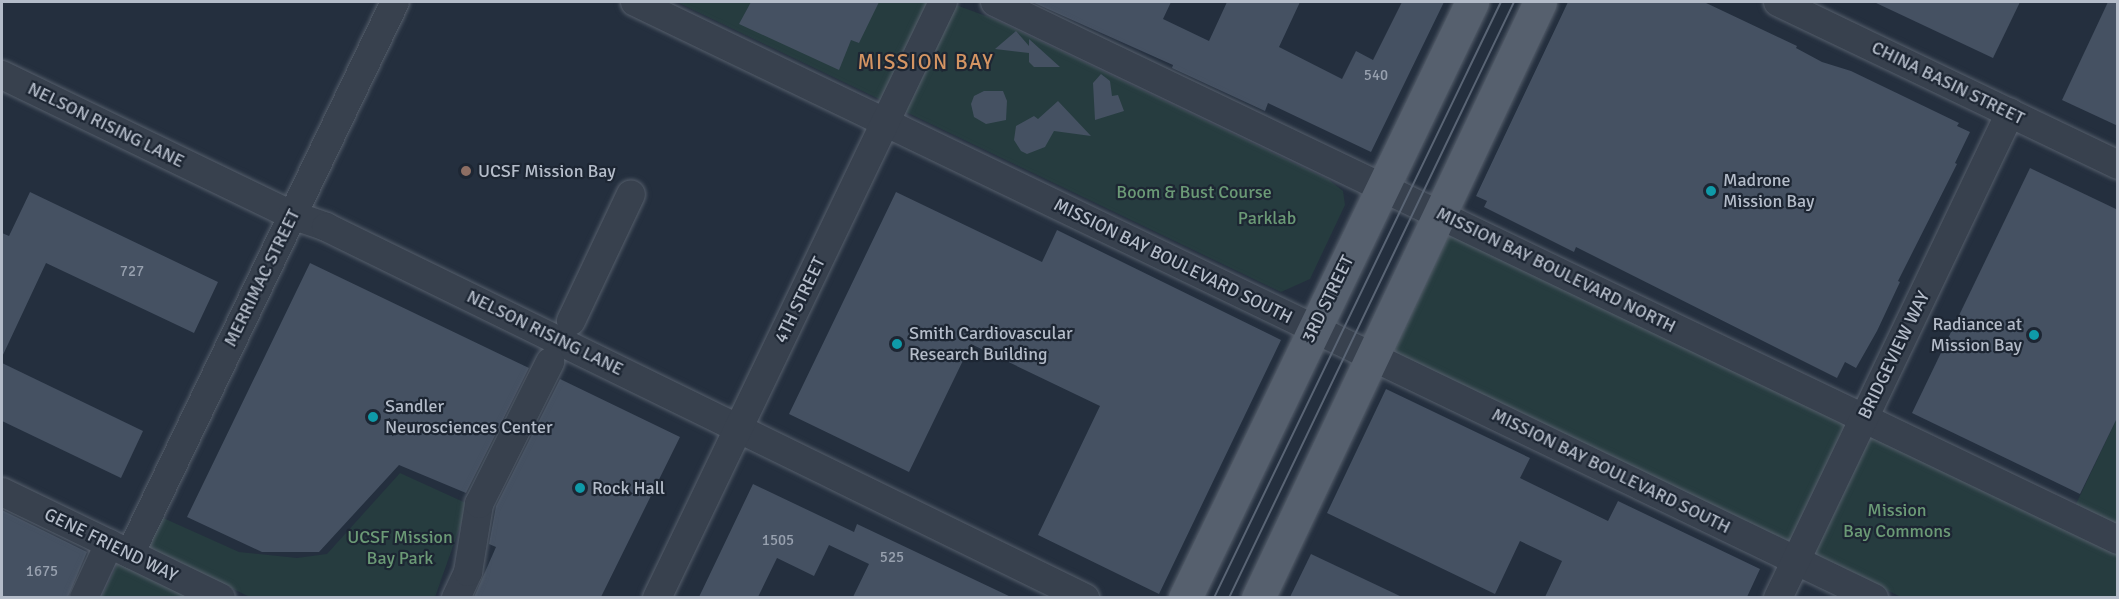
<!DOCTYPE html>
<style>
body{margin:0}
#map{position:relative;width:2119px;height:599px;overflow:hidden;background:#242f3e;font-family:Signika,sans-serif}
div>[style]{position:absolute}
.green>*{inset:0;background:#263c3f}
.building>*{inset:0;background:#455162}
.roads{filter:drop-shadow(0 0 2px #565f6c) drop-shadow(0 0 2px #565f6c)}
.minor>*{height:28px;margin:-14px;padding:0 14px;transform-origin:14px;border-radius:14px;background:#38414e}
.major>*{height:33px;margin:-16.5px;padding:0 16.5px;transform-origin:16.5px;border-radius:16.5px;background:#56606e}
.tram>*{height:1.5px;margin:-0.75px;padding:0 0.75px;transform-origin:0.75px;border-radius:0.75px;background:#5a6575}
.dots>*{width:16px;height:16px;translate:-50% -50%;box-sizing:border-box;border:3px solid #1d2633;border-radius:50%}
span{translate:-50% -50%;white-space:nowrap;text-align:center;line-height:1.15;-webkit-text-stroke:4.5px #1d2633;paint-order:stroke}
.number-label{font-size:15px;color:#98a1af}
.number-label span{-webkit-text-stroke-width:0}
.street-label{font-size:18px;color:#b4bcc9}
.poi-label{font-size:18px;color:#b4bcc9}
.left{translate:0 -50%;text-align:left}
.right{translate:-100% -50%;text-align:right}
.park-label{font-size:18px;color:#6b9a76}
.quarter-label{font-size:21px;color:#d59563;letter-spacing:1.5px}
.frame{position:absolute;inset:0;border:3px solid #b4bcc9;pointer-events:none}
</style>
<div id="map">
<div class="green">
<div style="clip-path:polygon(677px 2px,948px 2px,994px 19px,1329px 180px,1343px 191px,1345px 205px,1310px 279px,1281px 292px)"></div>
<div style="clip-path:polygon(1447px 232px,2117px 552px,2117px 597px,1901px 597px,1389px 351px)"></div>
<div style="clip-path:polygon(2117px 418px,2117px 526px,2075px 506px)"></div>
<div style="clip-path:polygon(400px 473px,468px 504px,435px 597px,250px 597px,147px 548px,161px 517px,239px 552px,297px 558px,327px 554px)"></div>
<div style="clip-path:polygon(118px 563px,190px 598px,101px 598px)"></div>
</div>
<div class="building">
<div style="clip-path:polygon(751px 2px,879px 2px,859px 43px,851px 40px,839px 70px,739px 24px)"></div>
<div style="clip-path:polygon(1032px 2px,1171px 2px,1163px 19px,1209px 41px,1227px 2px,1300px 2px,1279px 47px,1342px 79px,1356px 51px,1373px 60px,1402px 2px,1444px 2px,1371px 152px,1268px 103px,1265px 111px,1172px 68px,1173px 65px)"></div>
<div style="clip-path:polygon(1568px 2px,1704px 2px,1797px 46px,1796px 48px,1822px 62px,1851px 71px,1959px 123px,1957px 126px,1970px 132px,1955px 163px,1957px 164px,1898px 281px,1900px 282px,1877px 331px,1856px 368px,1845px 362px,1837px 378px,1576px 247px,1574px 252px,1484px 207px,1487px 201px,1476px 196px)"></div>
<div style="clip-path:polygon(1874px 2px,2020px 2px,1993px 58px)"></div>
<div style="clip-path:polygon(2108px 2px,2118px 2px,2118px 126px,2062px 100px)"></div>
<div style="clip-path:polygon(1016px 31px,1029px 46px,1029px 39px,1060px 67px,1034px 67px,1029px 62px,1029px 53px,995px 49px)"></div>
<div style="clip-path:polygon(1101px 74px,1110px 81px,1112px 96px,1118px 95px,1124px 111px,1095px 120px,1093px 83px)"></div>
<div style="clip-path:polygon(984px 91px,1003px 91px,1007px 101px,1006px 120px,986px 124px,974px 117px,971px 104px,974px 96px)"></div>
<div style="clip-path:polygon(1058px 101px,1091px 136px,1054px 131px,1045px 147px,1027px 154px,1021px 151px,1014px 140px,1016px 126px,1034px 116px,1038px 119px)"></div>
<div style="clip-path:polygon(2030px 168px,2118px 210px,2118px 416px,2080px 494px,1912px 413px)"></div>
<div style="clip-path:polygon(30px 192px,218px 282px,194px 333px,46px 263px,2px 357px,2px 233px,9px 236px)"></div>
<div style="clip-path:polygon(896px 192px,1042px 262px,1057px 230px,1281px 340px,1159px 594px,1038px 535px,1100px 406px,971px 344px,909px 472px,789px 414px)"></div>
<div style="clip-path:polygon(310px 263px,529px 368px,466px 493px,399px 465px,319px 552px,262px 552px,187px 517px)"></div>
<div style="clip-path:polygon(2px 363px,143px 431px,121px 478px,2px 421px)"></div>
<div style="clip-path:polygon(560px 379px,680px 437px,601px 597px,474px 597px,496px 547px,489px 544px,496px 506px)"></div>
<div style="clip-path:polygon(1386px 389px,1530px 458px,1520px 478px,1608px 521px,1618px 501px,1760px 569px,1747px 597px,1545px 597px,1562px 561px,1520px 541px,1495px 594px,1327px 513px)"></div>
<div style="clip-path:polygon(753px 484px,854px 532px,857px 524px,1011px 597px,853px 597px,869px 564px,829px 545px,814px 576px,777px 558px,758px 597px,699px 597px)"></div>
<div style="clip-path:polygon(2px 510px,87px 552px,68px 597px,2px 597px)"></div>
<div style="clip-path:polygon(1311px 554px,1402px 597px,1290px 597px)"></div>
</div>
<div class="roads">
<div class="minor">
<div style="left:635px;top:2px;width:1375px;rotate:25.69deg"></div>
<div style="left:995px;top:2px;width:1245px;rotate:25.6deg"></div>
<div style="left:1778px;top:2px;width:377px;rotate:25.6deg"></div>
<div style="left:2px;top:75px;width:322px;rotate:25.8deg"></div>
<div style="left:292px;top:215px;width:36px;rotate:19deg"></div>
<div style="left:326px;top:227px;width:845px;rotate:26.05deg"></div>
<div style="left:571px;top:321px;width:140px;rotate:-64.7deg"></div>
<div style="left:2px;top:492px;width:243px;rotate:25.8deg"></div>
<div style="left:130px;top:554px;width:612px;rotate:-64.36deg"></div>
<div style="left:84px;top:598px;width:60px;rotate:-65.2deg"></div>
<div style="left:456px;top:598px;width:29px;rotate:-65deg"></div>
<div style="left:468px;top:572px;width:69px;rotate:-80.8deg"></div>
<div style="left:479px;top:504px;width:159px;rotate:-63.4deg"></div>
<div style="left:657px;top:598px;width:661px;rotate:-64.37deg"></div>
<div style="left:1778px;top:598px;width:538px;rotate:-64.44deg"></div>
</div>
<div class="major">
<div style="left:1185px;top:598px;width:662px;rotate:-64.29deg"></div>
<div style="left:1258px;top:598px;width:659px;rotate:-64.68deg"></div>
</div>
</div>
<div class="tram">
<div style="left:1214px;top:598px;width:662px;rotate:-64.29deg"></div>
<div style="left:1229px;top:598px;width:661px;rotate:-64.44deg"></div>
</div>
<div class="dots">
<div style="left:466px;top:171px;background:#8d6e63"></div>
<div style="left:1711px;top:191px;background:#0f9aa8"></div>
<div style="left:2034px;top:335px;background:#0f9aa8"></div>
<div style="left:897px;top:344px;background:#0f9aa8"></div>
<div style="left:373px;top:417px;background:#0f9aa8"></div>
<div style="left:580px;top:488px;background:#0f9aa8"></div>
</div>
<div class="number-label">
<span style="left:1376px;top:76px">540</span>
<span style="left:132px;top:272px">727</span>
<span style="left:778px;top:541px">1505</span>
<span style="left:892px;top:558px">525</span>
<span style="left:42px;top:572px">1675</span>
</div>
<div class="street-label">
<span style="left:1948px;top:83px;rotate:26deg">CHINA BASIN STREET</span>
<span style="left:106px;top:125px;rotate:26deg">NELSON RISING LANE</span>
<span style="left:1173px;top:261px;rotate:26deg">MISSION BAY BOULEVARD SOUTH</span>
<span style="left:1556px;top:270px;rotate:26deg">MISSION BAY BOULEVARD NORTH</span>
<span style="left:262px;top:278px;rotate:-64deg">MERRIMAC STREET</span>
<span style="left:1328px;top:299px;rotate:-64deg">3RD STREET</span>
<span style="left:800px;top:300px;rotate:-64deg">4TH STREET</span>
<span style="left:545px;top:333px;rotate:26deg">NELSON RISING LANE</span>
<span style="left:1894px;top:355px;rotate:-64deg">BRIDGEVIEW WAY</span>
<span style="left:1611px;top:471px;rotate:26deg">MISSION BAY BOULEVARD SOUTH</span>
<span style="left:111px;top:545px;rotate:26deg">GENE FRIEND WAY</span>
</div>
<div class="poi-label">
<span class="left" style="left:478px;top:171px">UCSF Mission Bay</span>
<span class="left" style="left:1723px;top:191px">Madrone<br>Mission Bay</span>
<span class="right" style="left:2022px;top:335px">Radiance at<br>Mission Bay</span>
<span class="left" style="left:909px;top:344px">Smith Cardiovascular<br>Research Building</span>
<span class="left" style="left:385px;top:417px">Sandler<br>Neurosciences Center</span>
<span class="left" style="left:592px;top:488px">Rock Hall</span>
</div>
<div class="park-label">
<span style="left:1194px;top:192px">Boom &amp; Bust Course</span>
<span style="left:1267px;top:218px">Parklab</span>
<span style="left:1897px;top:521px">Mission<br>Bay Commons</span>
<span style="left:400px;top:548px">UCSF Mission<br>Bay Park</span>
</div>
<div class="quarter-label">
<span style="left:926px;top:62px">MISSION BAY</span>
</div>
<div class="frame"></div>
</div>
